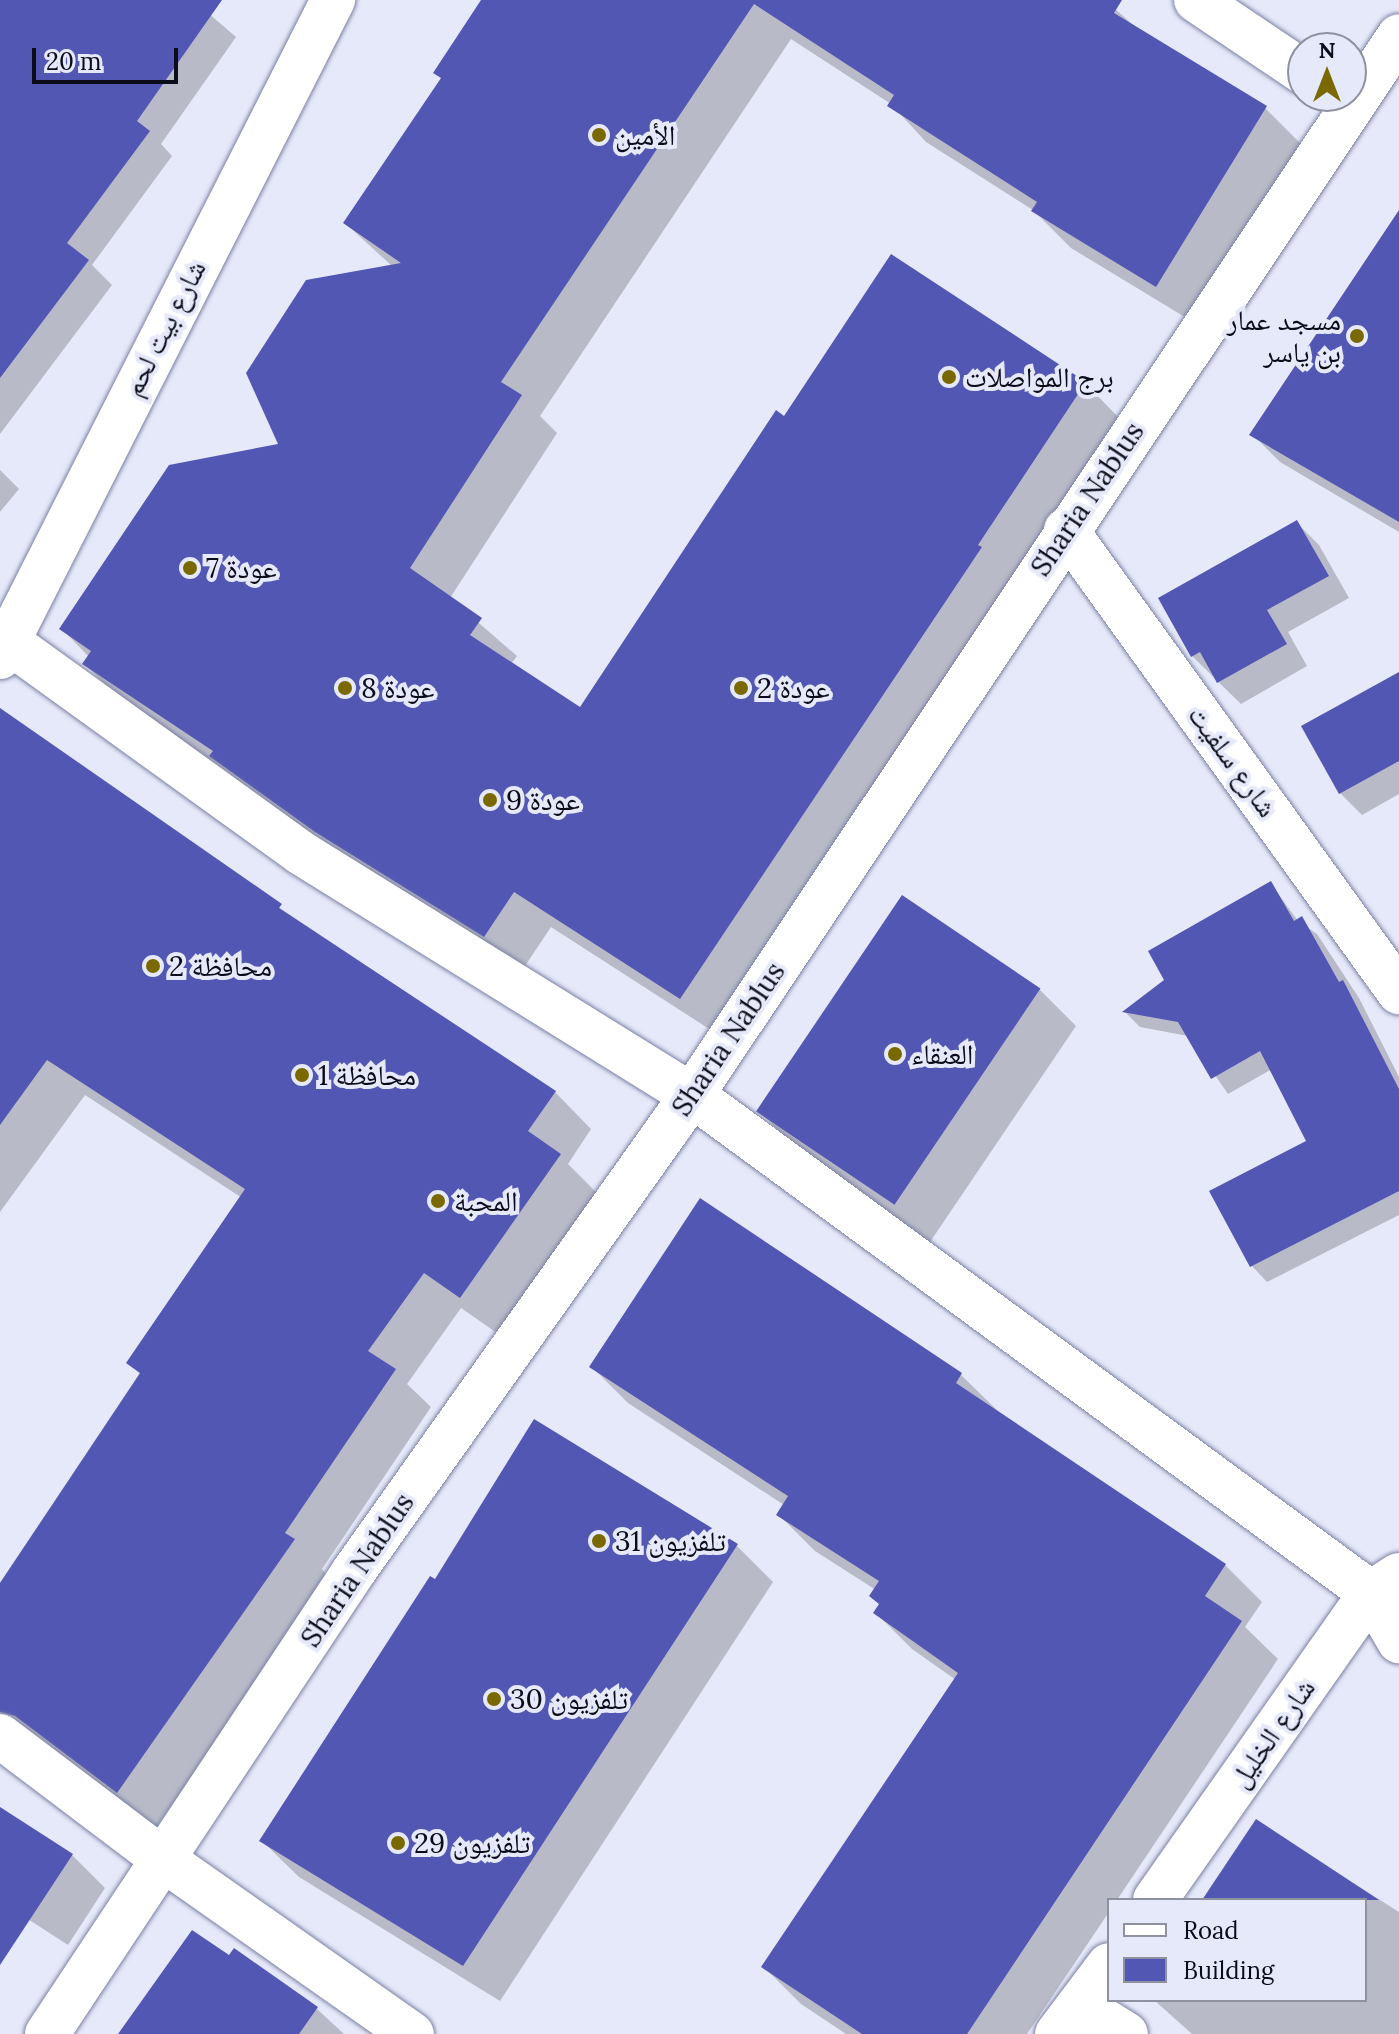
<!DOCTYPE html>
<meta charset="utf-8">
<style>
body{margin:0}
#map{position:relative;width:1399px;height:2034px;overflow:hidden;background:#e6e9f9;font-family:Lora,"Noto Naskh Arabic",serif}
div>[style]{position:absolute}
.shadow>*{inset:0;background:#0003}
.building>*{inset:0;background:#5357b4;transform-origin:0 0}
.roads{filter:drop-shadow(0 0 2px #7b80a4) drop-shadow(0 0 2px #7b80a4)}
.minor>*{height:44px;margin:-22px;padding:0 22px;transform-origin:22px;border-radius:22px;background:#fff}
.dots>*{width:22px;height:22px;translate:-50% -50%;box-sizing:border-box;border:4px solid #e6e9f9;border-radius:50%}
span{translate:-50% -50%;white-space:nowrap;text-align:center;line-height:1.15;-webkit-text-stroke:8px #e6e9f9;paint-order:stroke}
.poi-label{font-size:28px;color:#0b0c19}
.left{translate:0 -50%;text-align:left}
.right{translate:-100% -50%;text-align:right}
.street-label{font-size:28px;color:#0b0c19}
.legend{position:absolute;left:1107px;top:1898px;width:260px;height:104px;box-sizing:border-box;background:#e6e9f9;border:2px solid #8e919f;margin:0;padding:10px 14px;list-style:none;font-size:24px;color:#0b0c19}
.legend li{display:flex;align-items:center;gap:16px;height:40px}
.legend b{width:40px;border:2px solid #8e919f}
.north{position:absolute;left:1287px;top:32px;width:80px;height:80px;box-sizing:border-box;background:#e6e9f9;border:2px solid #8e919f;border-radius:50%;rotate:0deg;font-size:22px;font-weight:700;line-height:32px;text-align:center;color:#0b0c19}
.north::after{content:'';display:block;margin:auto;width:28px;height:36px;background:#7a6900;clip-path:polygon(50% 0,100% 100%,50% 72%,0 100%)}
.scale{position:absolute;left:32px;top:48px;width:146px;height:36px;box-sizing:border-box;border:4px solid #0b0c19;border-top:0;padding-left:10px;font-size:24px;line-height:28px;white-space:nowrap;color:#0b0c19;-webkit-text-stroke:6px #e6e9f9;paint-order:stroke}
</style>
<div id="map">
<div class="shadow">
<div style="clip-path:polygon(0 0,193px 0,236px 37px,161px 144px,172px 156px,92px 265px,112px 285px,0 434px)"></div>
<div style="clip-path:polygon(484px 0,1105px 0,1141px 32px,1265px 108px,1302px 145px,1193px 322px,1071px 248px,1033px 210px,926px 142px,891px 104px,791px 39px,540px 416px,557px 433px,450px 598px,517px 656px,511px 664px,581px 710px,784px 418px,1085px 383px,1121px 420px,717px 1034px,551px 927px,521px 972px,249px 792px,228px 772px,121px 701px,85px 664px,89px 657px,62px 629px,281px 446px,392px 266px,345px 223px,443px 80px)"></div>
<div style="clip-path:polygon(1399px 213px,1399px 532px,1280px 462px,1252px 434px)"></div>
<div style="clip-path:polygon(0 470px,19px 489px,0 512px)"></div>
<div style="clip-path:polygon(1297px 523px,1319px 545px,1349px 598px,1288px 632px,1307px 666px,1241px 704px,1192px 656px)"></div>
<div style="clip-path:polygon(1399px 674px,1399px 794px,1362px 815px,1340px 793px)"></div>
<div style="clip-path:polygon(0 721px,555px 1092px,591px 1129px,568px 1164px,596px 1192px,497px 1333px,461px 1308px,407px 1384px,431px 1407px,322px 1569px,330px 1578px,155px 1829px,0 1725px,0 1583px,141px 1375px,129px 1363px,242px 1198px,85px 1095px,0 1212px)"></div>
<div style="clip-path:polygon(1271px 884px,1298px 921px,1317px 934px,1359px 998px,1399px 1077px,1399px 1215px,1267px 1282px,1252px 1266px,1309px 1141px,1272px 1069px,1228px 1094px,1188px 1036px,1140px 1027px,1125px 1012px,1167px 980px)"></div>
<div style="clip-path:polygon(1039px 989px,1076px 1026px,928px 1245px,795px 1147px,759px 1111px)"></div>
<div style="clip-path:polygon(700px 1201px,961px 1375px,998px 1411px,1225px 1565px,1262px 1602px,1245px 1627px,1278px 1659px,1117px 1900px,1109px 1900px,1109px 1912px,1027px 2034px,846px 2034px,801px 2004px,764px 1967px,956px 1680px,912px 1649px,876px 1613px,881px 1605px,876px 1590px,815px 1551px,778px 1514px,784px 1505px,628px 1403px,591px 1366px)"></div>
<div style="clip-path:polygon(736px 1545px,773px 1582px,500px 2001px,299px 1877px,262px 1841px,436px 1582px)"></div>
<div style="clip-path:polygon(0 1809px,72px 1855px,105px 1888px,68px 1945px,0 1901px)"></div>
<div style="clip-path:polygon(1257px 1822px,1399px 1912px,1399px 2034px,1192px 2034px,1154px 2000px,1365px 2000px,1365px 1900px,1204px 1900px)"></div>
<div style="clip-path:polygon(317px 2009px,344px 2034px,120px 2034px)"></div>
</div>
<div class="building">
<div style="clip-path:polygon(0 0,222px 0,137px 121px,150px 131px,67px 243px,89px 260px,0 378px)"></div>
<div style="clip-path:polygon(481px 0,1122px 0,1114px 13px,1267px 106px,1156px 287px,1031px 211px,1037px 202px,887px 106px,894px 95px,754px 4px,501px 382px,522px 395px,410px 568px,482px 618px,470px 635px,580px 707px,776px 410px,784px 416px,891px 254px,1086px 382px,978px 545px,982px 547px,680px 999px,514px 892px,484px 937px,315px 832px,209px 756px,213px 751px,82px 664px,91px 651px,59px 629px,169px 465px,278px 444px,246px 373px,306px 280px,401px 263px,343px 223px,441px 78px,433px 73px)"></div>
<div style="clip-path:polygon(1399px 210px,1399px 522px,1249px 435px)"></div>
<div style="clip-path:polygon(1297px 520px,1329px 576px,1267px 610px,1287px 644px,1217px 683px,1200px 652px,1191px 657px,1158px 598px)"></div>
<div style="clip-path:polygon(1399px 672px,1399px 761px,1339px 794px,1301px 726px)"></div>
<div style="clip-path:polygon(0 708px,282px 904px,279px 908px,556px 1091px,528px 1131px,561px 1154px,460px 1298px,424px 1273px,368px 1351px,396px 1369px,285px 1533px,295px 1539px,117px 1793px,15px 1716px,0 1712px,0 1583px,140px 1373px,126px 1363px,245px 1189px,47px 1060px,0 1125px)"></div>
<div style="clip-path:polygon(1271px 881px,1294px 921px,1302px 916px,1339px 982px,1343px 980px,1399px 1089px,1399px 1191px,1250px 1267px,1209px 1191px,1306px 1141px,1260px 1051px,1211px 1079px,1178px 1022px,1122px 1012px,1164px 980px,1148px 951px)"></div>
<div style="left:902px;top:895px;width:167px;height:261px;rotate:34deg"></div>
<div style="clip-path:polygon(700px 1198px,962px 1373px,956px 1383px,1226px 1564px,1205px 1596px,1242px 1621px,967px 2034px,862px 2034px,761px 1967px,958px 1673px,873px 1613px,879px 1604px,869px 1596px,879px 1581px,776px 1515px,788px 1496px,589px 1367px)"></div>
<div style="clip-path:polygon(534px 1419px,738px 1544px,463px 1966px,259px 1841px,430px 1576px,435px 1579px)"></div>
<div style="clip-path:polygon(0 1807px,73px 1854px,0 1965px)"></div>
<div style="clip-path:polygon(1256px 1819px,1379px 1900px,1202px 1900px)"></div>
<div style="clip-path:polygon(192px 1930px,229px 1955px,234px 1948px,318px 2007px,299px 2034px,118px 2034px)"></div>
</div>
<div class="roads">
<div class="minor">
<div style="left:1196px;top:0;width:129px;rotate:33.9deg"></div>
<div style="left:1066px;top:530px;width:570px;rotate:54.22deg"></div>
<div style="left:10px;top:643px;width:359px;rotate:35.8deg"></div>
<div style="left:301px;top:853px;width:460px;rotate:31.8deg"></div>
<div style="left:692px;top:1095px;width:842px;rotate:36.26deg"></div>
<div style="left:1371px;top:1593px;width:56px;rotate:59.7deg"></div>
<div style="left:0;top:657px;width:737px;rotate:-63.12deg"></div>
<div style="left:0;top:1736px;width:206px;rotate:37.1deg"></div>
<div style="left:164px;top:1860px;width:303px;rotate:35.1deg"></div>
<div style="left:1155px;top:1900px;width:375px;rotate:-54.9deg"></div>
<div style="left:1371px;top:1593px;width:33px;rotate:-33deg"></div>
<div style="left:1079px;top:2005px;width:55px;rotate:31.7deg"></div>
<div style="left:47px;top:2034px;width:556px;rotate:-56.45deg"></div>
<div style="left:354px;top:1571px;width:584px;rotate:-54.62deg"></div>
<div style="left:692px;top:1095px;width:1273px;rotate:-56.27deg"></div>
<div style="left:1057px;top:2034px;width:86px;rotate:-53deg"></div>
</div>
</div>
<div class="dots">
<div style="left:599px;top:135px;background:#7a6900"></div>
<div style="left:1357px;top:336px;background:#7a6900"></div>
<div style="left:949px;top:377px;background:#7a6900"></div>
<div style="left:190px;top:568px;background:#7a6900"></div>
<div style="left:345px;top:688px;background:#7a6900"></div>
<div style="left:741px;top:688px;background:#7a6900"></div>
<div style="left:490px;top:800px;background:#7a6900"></div>
<div style="left:153px;top:966px;background:#7a6900"></div>
<div style="left:895px;top:1054px;background:#7a6900"></div>
<div style="left:302px;top:1075px;background:#7a6900"></div>
<div style="left:438px;top:1201px;background:#7a6900"></div>
<div style="left:599px;top:1541px;background:#7a6900"></div>
<div style="left:494px;top:1699px;background:#7a6900"></div>
<div style="left:398px;top:1843px;background:#7a6900"></div>
</div>
<div class="poi-label">
<span class="left" style="left:615px;top:135px">الأمين</span>
<span class="right" style="left:1341px;top:336px">مسجد عمار<br>بن ياسر</span>
<span class="left" style="left:965px;top:377px">برج المواصلات</span>
<span class="left" style="left:206px;top:568px">عودة 7</span>
<span class="left" style="left:361px;top:688px">عودة 8</span>
<span class="left" style="left:757px;top:688px">عودة 2</span>
<span class="left" style="left:506px;top:800px">عودة 9</span>
<span class="left" style="left:169px;top:966px">محافظة 2</span>
<span class="left" style="left:911px;top:1054px">العنقاء</span>
<span class="left" style="left:318px;top:1075px">محافظة 1</span>
<span class="left" style="left:454px;top:1201px">المحبة</span>
<span class="left" style="left:615px;top:1541px">تلفزيون 31</span>
<span class="left" style="left:510px;top:1699px">تلفزيون 30</span>
<span class="left" style="left:414px;top:1843px">تلفزيون 29</span>
</div>
<div class="street-label">
<span style="left:164px;top:328px;rotate:-63deg">شارع بيت لحم</span>
<span style="left:1087px;top:499px;rotate:-56deg">Sharia Nablus</span>
<span style="left:1233px;top:761px;rotate:54deg">شارع سلفيت</span>
<span style="left:728px;top:1039px;rotate:-56deg">Sharia Nablus</span>
<span style="left:357px;top:1570px;rotate:-56deg">Sharia Nablus</span>
<span style="left:1272px;top:1733px;rotate:-55deg">شارع الخليل</span>
</div>
<ul class="legend">
<li><b style="height:10px;background:#fff"></b>Road</li>
<li><b style="height:22px;background:#5357b4"></b>Building</li>
</ul>
<div class="north">N</div>
<div class="scale">20 m</div>
</div>
